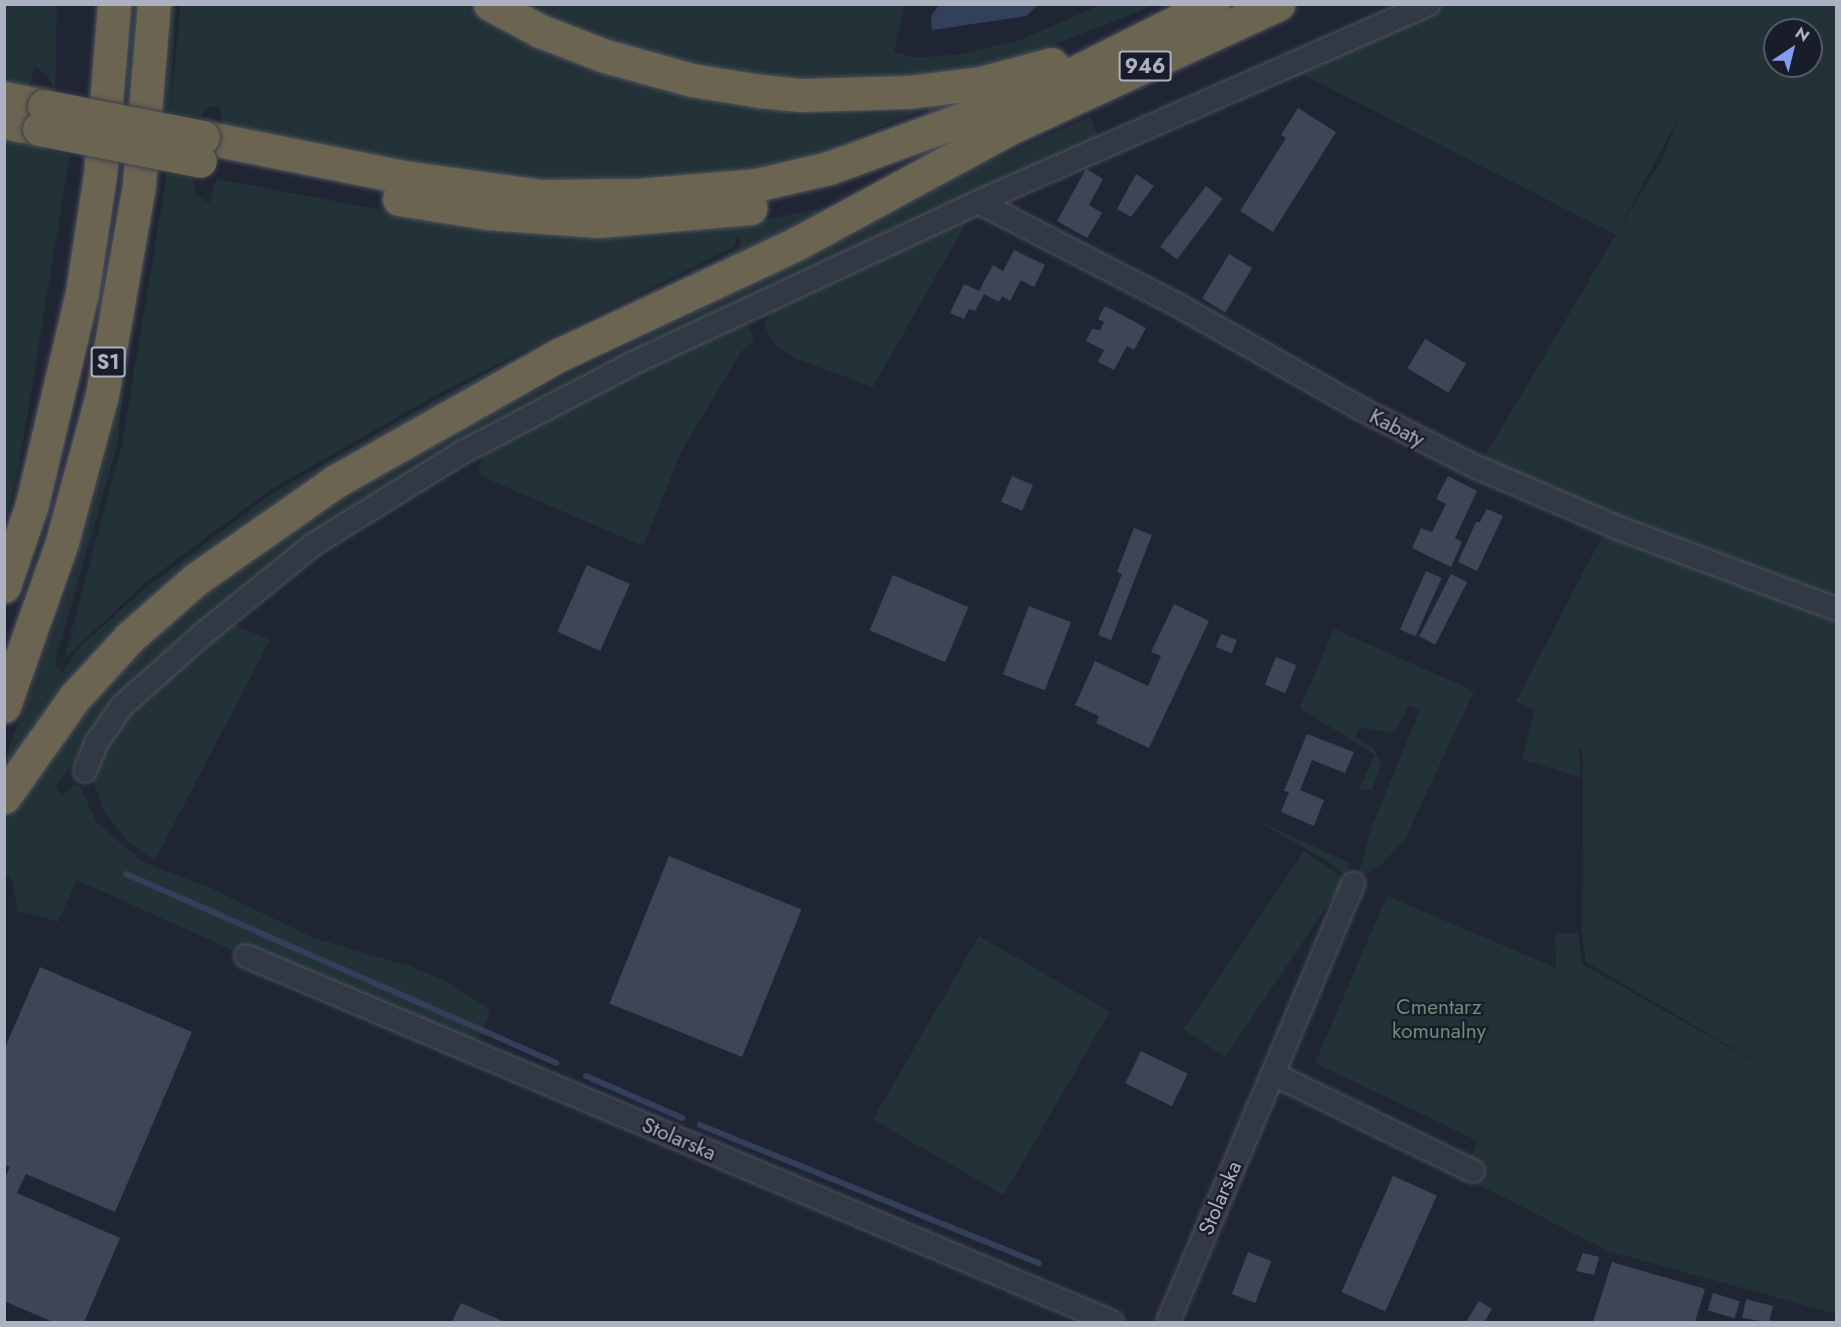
<!DOCTYPE html>
<style>
body{margin:0}
#map{position:relative;width:1841px;height:1327px;overflow:hidden;background:#202534;font-family:Jost,sans-serif}
div>[style]{position:absolute}
.green>*{inset:0;background:#233236;transform-origin:0 0}
.water>*{inset:0;background:#343f5b}
.stream>*{height:6px;margin:-3px;padding:0 3px;transform-origin:3px;border-radius:3px;background:#343f5b}
.building>*{inset:0;background:#3e4557;transform-origin:0 0}
.roads{filter:drop-shadow(0 0 2px #4e5260) drop-shadow(0 0 2px #4e5260)}
.minor>*{height:22px;margin:-11px;padding:0 11px;transform-origin:11px;border-radius:11px;background:#333845}
.highway>*{height:33px;margin:-16.5px;padding:0 16.5px;transform-origin:16.5px;border-radius:16.5px;background:#6a6450}
.bridges{filter:drop-shadow(0 0 2px #3b3f4c) drop-shadow(0 0 2px #3b3f4c)}
.highway-bridge>*{height:33px;margin:-16.5px;padding:0 16.5px;transform-origin:16.5px;border-radius:16.5px;background:#6a6450}
span{translate:-50% -50%;white-space:nowrap;text-align:center;line-height:1.15;-webkit-text-stroke:4.5px #191d29;paint-order:stroke}
.shield-label span{padding:2px 4px;background:#191d29;border:2px solid;border-radius:4px;-webkit-text-stroke-width:0}
.shield-label{font-size:20px;color:#adb2c2;font-weight:700}
.street-label{font-size:21px;color:#adb2c2}
.park-label{font-size:21px;color:#669076}
.frame{position:absolute;inset:0;border:6px solid #adb2c2;pointer-events:none}
.north{position:absolute;left:1763px;top:18px;width:60px;height:60px;box-sizing:border-box;background:#191d29;border:2px solid #545966;border-radius:50%;rotate:35deg;font-size:16px;font-weight:700;line-height:24px;text-align:center;color:#adb2c2}
.north::after{content:'';display:block;margin:auto;width:21px;height:27px;background:#839df1;clip-path:polygon(50% 0,100% 100%,50% 72%,0 100%)}
</style>
<div id="map">
<div class="green">
<div style="clip-path:polygon(evenodd,172px 4px,176px 5px,170px 112px,181px 4px,473px 5px,649px 79px,1002px 86px,858px 147px,684px 183px,500px 180px,223px 129px,219px 105px,206px 109px,198px 122px,165px 115px,172px 4px,927px 105px,928px 113px,818px 151px,919px 112px,788px 116px,788px 112px,846px 114px,927px 105px)"></div>
<div style="clip-path:polygon(838px 4px,905px 5px,894px 52px,915px 58px,961px 54px,1020px 40px,1100px 5px,1155px 5px,1035px 52px,923px 78px,782px 77px,661px 57px,588px 36px,518px 5px)"></div>
<div style="clip-path:polygon(4px 5px,57px 5px,55px 94px,49px 78px,35px 66px,28px 91px,5px 86px)"></div>
<div style="left:127px;top:5px;width:14px;height:101px"></div>
<div style="clip-path:polygon(evenodd,1428px 5px,1836px 5px,1836px 1314px,1608px 1251px,1478px 1184px,1470px 1159px,1478px 1141px,1315px 1063px,1387px 896px,1556px 968px,1555px 933px,1578px 934px,1582px 964px,1789px 1081px,1586px 962px,1582px 933px,1583px 750px,1579px 748px,1581px 778px,1522px 759px,1534px 710px,1516px 701px,1606px 529px,1483px 459px,1616px 235px,1304px 75px,1269px 84px,1428px 5px,1775px 30px,1811px 30px,1811px 66px,1775px 66px,1775px 30px,1428px 5px,1680px 116px,1661px 161px,1624px 221px,1623px 221px,1680px 116px)"></div>
<div style="clip-path:polygon(1090px 117px,1099px 136px,313px 537px,81px 753px,56px 786px,61px 796px,75px 785px,80px 786px,97px 823px,143px 862px,213px 889px,311px 937px,412px 967px,447px 982px,491px 1010px,483px 1029px,123px 874px,482px 1032px,477px 1043px,319px 975px,241px 954px,77px 880px,58px 922px,18px 911px,12px 881px,9px 876px,5px 877px,5px 818px,79px 705px,132px 647px,294px 518px,498px 400px,502px 407px,844px 239px,984px 163px)"></div>
<div style="clip-path:polygon(5px 137px,70px 155px,17px 477px,5px 523px)"></div>
<div style="clip-path:polygon(167px 173px,192px 177px,196px 195px,209px 203px,217px 179px,399px 213px,735px 226px,844px 204px,441px 403px,274px 504px,153px 595px,103px 642px,75px 673px,5px 772px,5px 759px,73px 573px,123px 392px,117px 446px,56px 658px,57px 668px,63px 672px,79px 647px,148px 586px,271px 494px,436px 399px,567px 331px,725px 256px,739px 247px,741px 241px,738px 235px,734px 247px,438px 394px,270px 490px,146px 582px,64px 659px,122px 444px)"></div>
<div style="clip-path:polygon(970px 216px,873px 387px,797px 359px,778px 348px,769px 336px,765px 325px,770px 312px)"></div>
<div style="clip-path:polygon(746px 320px,754px 341px,741px 352px,682px 450px,643px 546px,481px 476px,478px 469px,483px 455px,541px 419px)"></div>
<div style="clip-path:polygon(225px 621px,270px 640px,155px 860px,128px 842px,102px 808px,93px 781px,96px 759px,103px 738px)"></div>
<div style="clip-path:polygon(1334px 629px,1474px 691px,1405px 839px,1382px 864px,1356px 880px,1374px 821px,1420px 710px,1409px 705px,1398px 727px,1388px 733px,1360px 727px,1355px 738px,1374px 748px,1381px 763px,1372px 790px,1359px 790px,1375px 755px,1300px 708px)"></div>
<div style="clip-path:polygon(1252px 818px,1350px 863px,1346px 876px,1329px 862px)"></div>
<div style="left:1304px;top:851px;width:50px;height:215px;rotate:34deg"></div>
<div style="left:979px;top:936px;width:151px;height:212px;rotate:30deg"></div>
</div>
<div class="water">
<div style="clip-path:polygon(939px 5px,939px 4px,1038px 5px,1026px 16px,932px 30px,931px 16px)"></div>
</div>
<div class="stream">
<div style="left:126px;top:874px;width:470px;rotate:23.7deg"></div>
<div style="left:586px;top:1076px;width:105px;rotate:23.6deg"></div>
<div style="left:700px;top:1125px;width:366px;rotate:22.2deg"></div>
</div>
<div class="building">
<div style="clip-path:polygon(1298px 108px,1336px 132px,1273px 232px,1240px 211px,1286px 138px,1281px 135px)"></div>
<div style="clip-path:polygon(1086px 169px,1103px 179px,1089px 205px,1102px 213px,1087px 238px,1057px 221px)"></div>
<div style="clip-path:polygon(1136px 174px,1154px 186px,1131px 217px,1117px 209px)"></div>
<div style="left:1206px;top:186px;width:21px;height:76px;rotate:37deg"></div>
<div style="clip-path:polygon(1014px 250px,1045px 265px,1034px 287px,1021px 280px,1010px 301px,1002px 296px,999px 302px,984px 294px,975px 311px,969px 309px,964px 319px,950px 313px,964px 284px,979px 291px,993px 265px,1003px 271px)"></div>
<div style="left:1229px;top:254px;width:27px;height:52px;rotate:31deg"></div>
<div style="clip-path:polygon(1105px 306px,1146px 328px,1134px 350px,1127px 346px,1114px 370px,1098px 362px,1104px 350px,1086px 341px,1092px 329px,1100px 330px,1104px 322px,1098px 319px)"></div>
<div style="left:1425px;top:339px;width:48px;height:34px;rotate:31deg"></div>
<div style="left:1012px;top:476px;width:23px;height:28px;rotate:23deg"></div>
<div style="clip-path:polygon(1448px 476px,1477px 491px,1455px 538px,1462px 542px,1451px 567px,1412px 548px,1421px 528px,1432px 532px,1446px 504px,1436px 499px)"></div>
<div style="clip-path:polygon(1487px 509px,1503px 516px,1477px 571px,1458px 562px,1476px 522px,1480px 522px)"></div>
<div style="clip-path:polygon(1134px 528px,1152px 535px,1111px 640px,1098px 635px,1122px 574px,1117px 572px)"></div>
<div style="left:587px;top:565px;width:47px;height:73px;rotate:24deg"></div>
<div style="left:1426px;top:571px;width:17px;height:64px;rotate:24deg"></div>
<div style="left:1451px;top:574px;width:18px;height:70px;rotate:27deg"></div>
<div style="left:893px;top:575px;width:82px;height:60px;rotate:23deg"></div>
<div style="clip-path:polygon(1174px 604px,1209px 621px,1149px 748px,1096px 723px,1099px 716px,1075px 705px,1095px 661px,1148px 686px,1161px 656px,1151px 652px)"></div>
<div style="left:1029px;top:606px;width:45px;height:73px;rotate:21deg"></div>
<div style="left:1221px;top:634px;width:17px;height:14px;rotate:21deg"></div>
<div style="left:1276px;top:657px;width:22px;height:30px;rotate:22deg"></div>
<div style="clip-path:polygon(1307px 734px,1354px 752px,1345px 773px,1312px 760px,1300px 790px,1324px 800px,1314px 826px,1281px 812px,1289px 792px,1284px 791px)"></div>
<div style="left:669px;top:856px;width:143px;height:159px;rotate:22deg"></div>
<div style="clip-path:polygon(40px 967px,192px 1032px,115px 1212px,26px 1174px,17px 1193px,120px 1238px,84px 1322px,53px 1322px,4px 1301px,4px 1179px,10px 1167px,4px 1165px,4px 1050px)"></div>
<div style="left:1141px;top:1051px;width:52px;height:36px;rotate:26deg"></div>
<div style="left:1393px;top:1176px;width:48px;height:127px;rotate:24deg"></div>
<div style="left:1248px;top:1252px;width:25px;height:45px;rotate:21deg"></div>
<div style="clip-path:polygon(1583px 1253px,1599px 1257px,1594px 1275px,1576px 1271px)"></div>
<div style="clip-path:polygon(1612px 1262px,1705px 1289px,1695px 1322px,1593px 1322px)"></div>
<div style="left:1713px;top:1293px;width:28px;height:18px;rotate:17deg"></div>
<div style="clip-path:polygon(1746px 1299px,1773px 1306px,1769px 1322px,1742px 1318px)"></div>
<div style="clip-path:polygon(1479px 1301px,1492px 1309px,1484px 1322px,1466px 1322px)"></div>
<div style="clip-path:polygon(461px 1303px,505px 1322px,452px 1322px)"></div>
</div>
<div class="roads">
<div class="minor">
<div style="left:978px;top:202px;width:229px;rotate:27.3deg"></div>
<div style="left:1181px;top:307px;width:211px;rotate:29.5deg"></div>
<div style="left:1365px;top:411px;width:124px;rotate:26.8deg"></div>
<div style="left:1476px;top:467px;width:158px;rotate:23.2deg"></div>
<div style="left:1621px;top:529px;width:229px;rotate:20.4deg"></div>
<div style="left:85px;top:771px;width:31px;rotate:-68deg"></div>
<div style="left:97px;top:742px;width:44px;rotate:-55.2deg"></div>
<div style="left:122px;top:706px;width:108px;rotate:-41.6deg"></div>
<div style="left:203px;top:634px;width:143px;rotate:-39deg"></div>
<div style="left:314px;top:544px;width:175px;rotate:-31.7deg"></div>
<div style="left:463px;top:452px;width:190px;rotate:-27.6deg"></div>
<div style="left:631px;top:364px;width:383px;rotate:-25deg"></div>
<div style="left:978px;top:202px;width:492px;rotate:-23.7deg"></div>
<div style="left:246px;top:956px;width:940px;rotate:22.91deg"></div>
<div style="left:1273px;top:1074px;width:222px;rotate:25.9deg"></div>
<div style="left:1168px;top:1322px;width:476px;rotate:-67.1deg"></div>
</div>
<div class="highway">
<div style="left:490px;top:4px;width:57px;rotate:28.4deg"></div>
<div style="left:540px;top:31px;width:70px;rotate:21deg"></div>
<div style="left:605px;top:56px;width:90px;rotate:15.4deg"></div>
<div style="left:692px;top:80px;width:69px;rotate:9.2deg"></div>
<div style="left:760px;top:91px;width:40px;rotate:5.7deg"></div>
<div style="left:800px;top:95px;width:110px;rotate:-1.6deg"></div>
<div style="left:910px;top:92px;width:72px;rotate:-7.2deg"></div>
<div style="left:981px;top:83px;width:73px;rotate:-15deg"></div>
<div style="left:4px;top:98px;width:41px;rotate:11.3deg"></div>
<div style="left:4px;top:122px;width:36px;rotate:11deg"></div>
<div style="left:203px;top:137px;width:204px;rotate:11.3deg"></div>
<div style="left:403px;top:177px;width:140px;rotate:7.8deg"></div>
<div style="left:542px;top:196px;width:96px;rotate:-0.6deg"></div>
<div style="left:638px;top:195px;width:118px;rotate:-4.8deg"></div>
<div style="left:756px;top:185px;width:75px;rotate:-13.1deg"></div>
<div style="left:829px;top:168px;width:160px;rotate:-20.1deg"></div>
<div style="left:979px;top:113px;width:101px;rotate:-22.8deg"></div>
<div style="left:1072px;top:74px;width:157px;rotate:-26.6deg"></div>
<div style="left:399px;top:199px;width:90px;rotate:8.9deg"></div>
<div style="left:488px;top:213px;width:111px;rotate:4.1deg"></div>
<div style="left:599px;top:221px;width:152px;rotate:-4.9deg"></div>
<div style="left:4px;top:586px;width:87px;rotate:-71.1deg"></div>
<div style="left:32px;top:504px;width:217px;rotate:-76.7deg"></div>
<div style="left:82px;top:293px;width:118px;rotate:-81.3deg"></div>
<div style="left:100px;top:176px;width:173px;rotate:-85.3deg"></div>
<div style="left:4px;top:706px;width:174px;rotate:-70.5deg"></div>
<div style="left:62px;top:542px;width:152px;rotate:-74.8deg"></div>
<div style="left:102px;top:395px;width:213px;rotate:-80deg"></div>
<div style="left:139px;top:185px;width:182px;rotate:-85.3deg"></div>
<div style="left:4px;top:797px;width:121px;rotate:-54.7deg"></div>
<div style="left:74px;top:698px;width:83px;rotate:-47.4deg"></div>
<div style="left:130px;top:637px;width:88px;rotate:-41.3deg"></div>
<div style="left:196px;top:579px;width:171px;rotate:-35deg"></div>
<div style="left:336px;top:481px;width:256px;rotate:-29.5deg"></div>
<div style="left:559px;top:355px;width:264px;rotate:-25.1deg"></div>
<div style="left:798px;top:243px;width:243px;rotate:-28.5deg"></div>
<div style="left:1012px;top:127px;width:293px;rotate:-24.8deg"></div>
</div>
</div>
<div class="bridges">
<div class="highway-bridge">
<div style="left:44px;top:106px;width:162px;rotate:11deg"></div>
<div style="left:39px;top:129px;width:164px;rotate:11.2deg"></div>
</div>
</div>
<div class="shield-label">
<span style="left:1145px;top:66px">946</span>
<span style="left:108px;top:362px">S1</span>
</div>
<div class="street-label">
<span style="left:1397px;top:428px;rotate:27deg">Kabaty</span>
<span style="left:679px;top:1139px;rotate:23deg">Stolarska</span>
<span style="left:1220px;top:1198px;rotate:-67deg">Stolarska</span>
</div>
<div class="park-label">
<span style="left:1439px;top:1019px">Cmentarz<br>komunalny</span>
</div>
<div class="frame"></div>
<div class="north">N</div>
</div>
